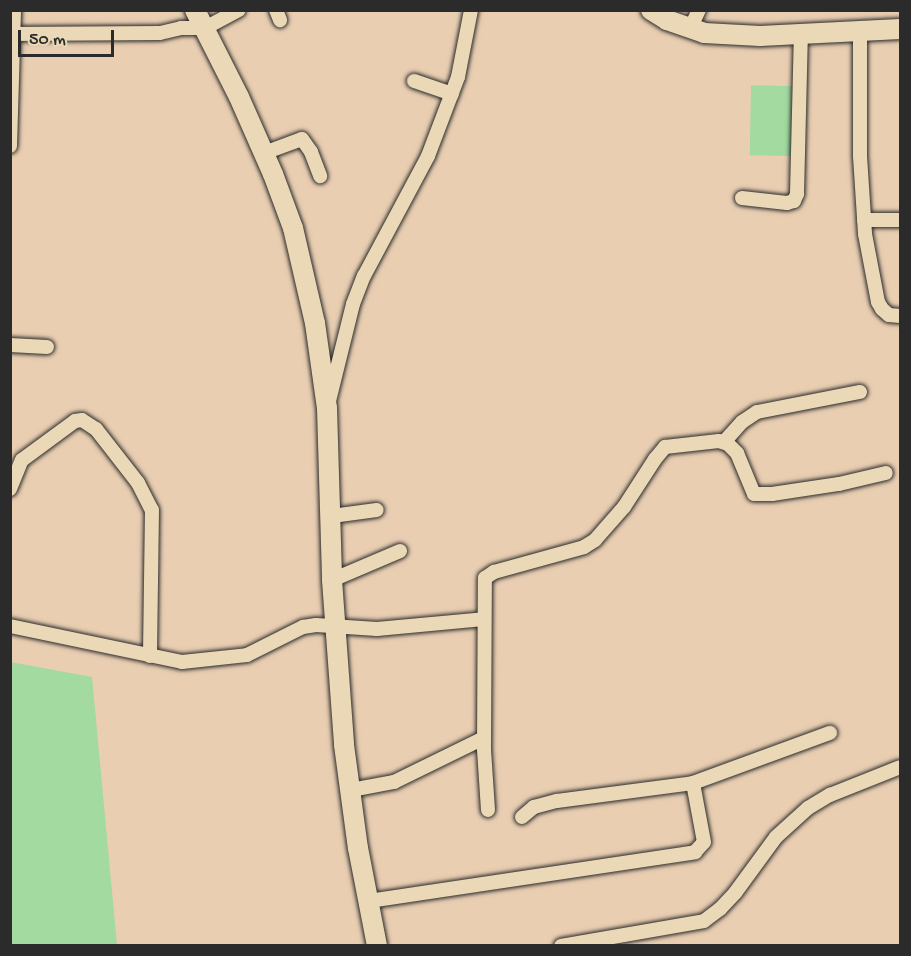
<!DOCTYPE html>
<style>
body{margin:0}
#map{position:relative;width:911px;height:956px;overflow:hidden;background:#e9ceb2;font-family:"Gochi Hand",sans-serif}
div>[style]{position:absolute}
.green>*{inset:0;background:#a2da9f;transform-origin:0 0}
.roads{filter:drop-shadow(0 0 2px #2b2b2b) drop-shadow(0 0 2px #2b2b2b)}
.street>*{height:14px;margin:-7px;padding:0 7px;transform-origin:7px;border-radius:7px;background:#ebd8b6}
.secondary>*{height:20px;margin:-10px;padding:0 10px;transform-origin:10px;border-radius:10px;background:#ebd8b6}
span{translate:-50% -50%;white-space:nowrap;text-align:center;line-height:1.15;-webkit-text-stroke:6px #ebd8b6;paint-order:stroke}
.frame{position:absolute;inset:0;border:12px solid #2b2b2b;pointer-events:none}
.scale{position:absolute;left:18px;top:30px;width:96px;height:27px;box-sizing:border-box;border:3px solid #2b2b2b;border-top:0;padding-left:8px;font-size:18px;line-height:21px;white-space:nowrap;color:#2b2b2b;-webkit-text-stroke:4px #ebd8b6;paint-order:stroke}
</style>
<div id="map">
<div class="green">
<div style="left:793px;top:86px;width:70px;height:42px;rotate:91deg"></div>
<div style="clip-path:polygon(10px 662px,92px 677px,117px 945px,11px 945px)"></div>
</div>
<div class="roads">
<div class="street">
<div style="left:276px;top:10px;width:11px;rotate:68deg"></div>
<div style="left:690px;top:29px;width:21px;rotate:-65deg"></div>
<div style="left:860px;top:31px;width:125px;rotate:90deg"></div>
<div style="left:860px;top:156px;width:78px;rotate:86.3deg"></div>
<div style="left:865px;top:234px;width:69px;rotate:79.2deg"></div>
<div style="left:878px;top:302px;width:8px;rotate:60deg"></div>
<div style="left:882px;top:309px;width:9px;rotate:41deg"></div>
<div style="left:889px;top:315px;width:11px;rotate:5deg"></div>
<div style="left:10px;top:34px;width:150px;rotate:-0.4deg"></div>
<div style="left:160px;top:33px;width:22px;rotate:-13deg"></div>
<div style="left:181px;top:28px;width:24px"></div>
<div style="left:205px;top:28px;width:38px;rotate:-28deg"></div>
<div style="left:414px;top:81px;width:40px;rotate:18.9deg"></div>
<div style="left:10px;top:146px;width:136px;rotate:-88.3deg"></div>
<div style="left:264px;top:153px;width:40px;rotate:-20.2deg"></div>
<div style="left:302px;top:139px;width:16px;rotate:55deg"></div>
<div style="left:311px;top:152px;width:26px;rotate:69deg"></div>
<div style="left:742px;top:198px;width:45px;rotate:6.3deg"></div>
<div style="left:787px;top:203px;width:7px;rotate:-16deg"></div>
<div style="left:794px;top:201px;width:8px;rotate:-67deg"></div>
<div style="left:797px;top:194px;width:160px;rotate:-88.6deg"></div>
<div style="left:864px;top:220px;width:36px"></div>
<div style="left:10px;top:345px;width:37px;rotate:3deg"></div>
<div style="left:329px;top:401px;width:100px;rotate:-76.1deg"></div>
<div style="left:353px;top:304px;width:30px;rotate:-69deg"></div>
<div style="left:364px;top:276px;width:136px;rotate:-61.9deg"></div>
<div style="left:428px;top:156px;width:85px;rotate:-69.2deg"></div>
<div style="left:458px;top:77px;width:68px;rotate:-79deg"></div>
<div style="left:724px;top:442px;width:27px;rotate:-48deg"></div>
<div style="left:742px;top:422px;width:18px;rotate:-34deg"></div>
<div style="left:757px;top:412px;width:105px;rotate:-11deg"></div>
<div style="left:10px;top:489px;width:31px;rotate:-68deg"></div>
<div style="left:22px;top:460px;width:66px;rotate:-36.3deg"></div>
<div style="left:75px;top:421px;width:7px;rotate:-8deg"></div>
<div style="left:82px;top:420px;width:17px;rotate:33deg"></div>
<div style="left:96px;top:429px;width:68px;rotate:52.1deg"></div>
<div style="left:138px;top:483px;width:30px;rotate:63deg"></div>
<div style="left:152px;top:510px;width:146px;rotate:90.8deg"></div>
<div style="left:332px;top:516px;width:45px;rotate:-7.6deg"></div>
<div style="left:332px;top:580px;width:74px;rotate:-23.1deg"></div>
<div style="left:10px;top:626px;width:176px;rotate:11.8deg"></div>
<div style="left:182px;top:662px;width:65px;rotate:-6.1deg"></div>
<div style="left:247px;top:655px;width:63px;rotate:-26.6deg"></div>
<div style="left:303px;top:627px;width:13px;rotate:-9deg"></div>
<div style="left:316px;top:625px;width:61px;rotate:3.8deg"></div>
<div style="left:377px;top:629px;width:107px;rotate:-5.3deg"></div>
<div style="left:351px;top:790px;width:44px;rotate:-10.5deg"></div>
<div style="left:394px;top:782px;width:100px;rotate:-26.1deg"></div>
<div style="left:488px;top:810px;width:61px;rotate:-93.8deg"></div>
<div style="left:484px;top:749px;width:171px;rotate:-89.7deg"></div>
<div style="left:485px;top:578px;width:11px;rotate:-34deg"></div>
<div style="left:494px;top:572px;width:93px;rotate:-15.5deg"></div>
<div style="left:584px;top:547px;width:13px;rotate:-32deg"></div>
<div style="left:595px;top:540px;width:44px;rotate:-48.7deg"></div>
<div style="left:624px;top:507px;width:57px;rotate:-57.1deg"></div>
<div style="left:655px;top:459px;width:16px;rotate:-50deg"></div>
<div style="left:665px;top:447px;width:54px;rotate:-6.3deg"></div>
<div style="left:719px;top:441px;width:9px;rotate:18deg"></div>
<div style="left:728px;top:444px;width:13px;rotate:45deg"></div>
<div style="left:737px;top:453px;width:44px;rotate:67.5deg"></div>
<div style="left:754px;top:494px;width:18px"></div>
<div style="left:772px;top:494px;width:68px;rotate:-8.5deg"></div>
<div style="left:839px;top:484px;width:48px;rotate:-13.2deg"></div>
<div style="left:522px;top:817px;width:16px;rotate:-40deg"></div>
<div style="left:534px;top:807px;width:24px;rotate:-15deg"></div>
<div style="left:557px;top:801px;width:137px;rotate:-7.5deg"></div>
<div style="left:369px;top:901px;width:330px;rotate:-8.5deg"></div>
<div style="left:695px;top:852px;width:13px;rotate:-48deg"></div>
<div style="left:704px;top:842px;width:60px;rotate:-100.6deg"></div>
<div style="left:693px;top:783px;width:146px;rotate:-20.1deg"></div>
<div style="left:561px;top:946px;width:145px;rotate:-9.9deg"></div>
<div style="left:704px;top:921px;width:20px;rotate:-37deg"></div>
<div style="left:720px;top:909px;width:22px;rotate:-47deg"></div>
<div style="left:735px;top:893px;width:69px;rotate:-53.8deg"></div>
<div style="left:776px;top:837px;width:43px;rotate:-42.2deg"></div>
<div style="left:808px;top:808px;width:26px;rotate:-31deg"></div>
<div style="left:830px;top:795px;width:75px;rotate:-21.8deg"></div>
</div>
<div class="secondary">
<div style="left:195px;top:10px;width:97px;rotate:63.2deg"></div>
<div style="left:239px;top:97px;width:84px;rotate:66.2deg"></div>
<div style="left:273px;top:174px;width:58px;rotate:69.7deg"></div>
<div style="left:293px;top:228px;width:98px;rotate:77deg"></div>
<div style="left:315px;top:323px;width:86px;rotate:82deg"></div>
<div style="left:327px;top:408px;width:172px;rotate:88.3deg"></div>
<div style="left:332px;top:580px;width:165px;rotate:85.8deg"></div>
<div style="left:344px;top:745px;width:104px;rotate:82.3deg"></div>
<div style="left:358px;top:848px;width:100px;rotate:79deg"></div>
<div style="left:651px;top:10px;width:19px;rotate:32deg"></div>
<div style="left:667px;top:20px;width:39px;rotate:19deg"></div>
<div style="left:704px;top:33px;width:56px;rotate:3.1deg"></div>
<div style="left:760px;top:36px;width:140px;rotate:-2.9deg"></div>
</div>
</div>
<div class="frame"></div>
<div class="scale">50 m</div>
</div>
